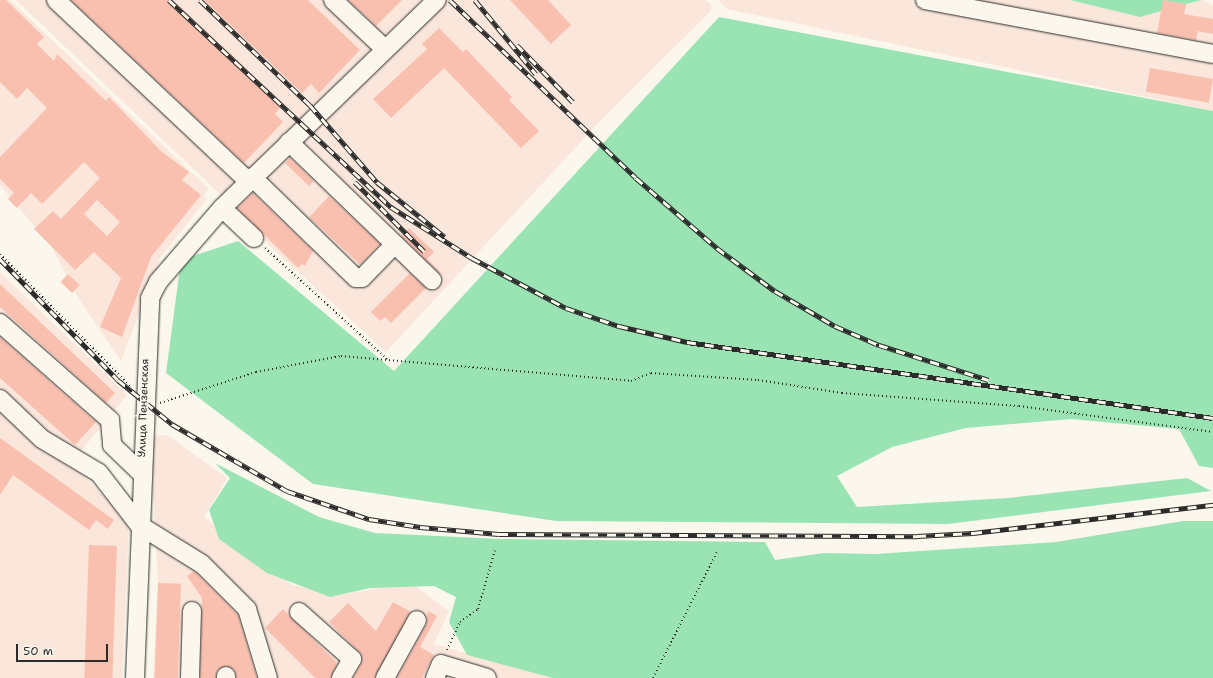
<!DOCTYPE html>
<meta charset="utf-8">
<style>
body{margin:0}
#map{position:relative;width:1213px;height:678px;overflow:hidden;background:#fbf7ec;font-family:"Shantell Sans",sans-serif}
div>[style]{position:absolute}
.built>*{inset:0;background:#fae6da}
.green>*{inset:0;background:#9ae4b3}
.building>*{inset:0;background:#f9c0b0;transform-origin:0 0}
.path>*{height:2px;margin-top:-1px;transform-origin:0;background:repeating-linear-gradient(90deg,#2b2b2b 0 1px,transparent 0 4px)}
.roads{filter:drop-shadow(0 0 1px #2b2b2b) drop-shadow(0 0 1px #2b2b2b)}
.minor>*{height:18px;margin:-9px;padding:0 9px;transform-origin:9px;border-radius:9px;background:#fbf7ec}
.rail>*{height:4.5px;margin-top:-2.25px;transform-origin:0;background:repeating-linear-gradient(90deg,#fbf7ec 0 9px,#2b2b2b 0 18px);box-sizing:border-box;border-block:1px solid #2b2b2b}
span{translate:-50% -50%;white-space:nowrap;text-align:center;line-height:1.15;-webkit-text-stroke:3.5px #fbf7ec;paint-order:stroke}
.street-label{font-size:11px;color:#2b2b2b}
.scale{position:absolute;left:16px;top:644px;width:92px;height:18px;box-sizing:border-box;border:2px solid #2b2b2b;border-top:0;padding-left:5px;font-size:12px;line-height:14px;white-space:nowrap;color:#2b2b2b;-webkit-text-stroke:3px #fbf7ec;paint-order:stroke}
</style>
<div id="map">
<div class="built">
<div style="clip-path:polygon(0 0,10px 0,209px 189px,204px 195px,207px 199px,160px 258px,121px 361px,77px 296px,52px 247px,0 185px)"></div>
<div style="clip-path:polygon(16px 0,705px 0,711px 5px,711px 11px,602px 119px,386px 352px,236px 215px,223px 197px)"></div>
<div style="clip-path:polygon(718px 0,1070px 0,1140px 17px,1203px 0,1213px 6px,1213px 111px,727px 9px)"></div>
<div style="clip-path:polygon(0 272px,127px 395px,71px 463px,129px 521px,122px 678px,0 678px)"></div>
<div style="clip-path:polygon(167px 435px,227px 478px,204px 517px,292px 585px,341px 595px,410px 582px,449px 611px,434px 644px,553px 678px,153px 678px,158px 583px,150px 436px)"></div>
</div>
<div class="green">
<div style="clip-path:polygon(1070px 0,1201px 0,1140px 17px)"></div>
<div style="clip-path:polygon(719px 17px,1213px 111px,1213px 468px,1199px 466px,1179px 429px,1071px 419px,966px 428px,892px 447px,837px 476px,857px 507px,1008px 498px,1187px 478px,1211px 491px,948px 524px,556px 521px,313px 484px,166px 373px,181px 260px,238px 241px,394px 371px)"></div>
<div style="clip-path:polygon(215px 463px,319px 517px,375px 533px,501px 539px,765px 542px,775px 560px,824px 553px,875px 554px,1056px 542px,1183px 521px,1213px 521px,1213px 678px,553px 678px,467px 655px,449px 622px,456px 597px,434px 586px,370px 588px,330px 597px,267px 573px,219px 539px,209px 510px,230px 478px)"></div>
</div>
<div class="building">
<div style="clip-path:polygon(evenodd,0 0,6px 0,44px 37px,37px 44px,54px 61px,57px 54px,106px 101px,109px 97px,162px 152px,189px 172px,182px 180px,201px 195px,151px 257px,122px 337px,100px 327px,121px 278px,94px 252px,75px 270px,34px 229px,53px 211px,61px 219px,100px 178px,84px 162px,42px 204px,31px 193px,17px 208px,8px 199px,14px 193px,0 179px,0 157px,47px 108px,27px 88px,17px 99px,0 82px,0 0,97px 200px,120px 222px,107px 236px,84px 214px,97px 200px)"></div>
<div style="clip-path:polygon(71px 0,173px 0,283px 104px,275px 114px,283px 122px,244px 163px)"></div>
<div style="clip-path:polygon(204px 0,308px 0,360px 50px,319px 93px,311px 84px,302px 93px)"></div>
<div style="clip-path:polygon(348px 0,402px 0,376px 26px)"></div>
<div style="clip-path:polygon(510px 0,548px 0,571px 25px,551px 44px)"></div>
<div style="clip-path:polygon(1163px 0,1186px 4px,1184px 14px,1213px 19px,1213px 34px,1198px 31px,1196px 40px,1157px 33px)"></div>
<div style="clip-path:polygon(439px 28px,463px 52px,466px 49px,512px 97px,509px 100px,539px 131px,521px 148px,444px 68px,391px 118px,373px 99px,427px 49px,422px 44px)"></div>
<div style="left:1150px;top:68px;width:64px;height:24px;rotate:10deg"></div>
<div style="left:290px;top:158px;width:33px;height:7px;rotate:44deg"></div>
<div style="clip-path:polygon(253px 193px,313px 251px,305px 266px,302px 264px,298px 268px,237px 208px)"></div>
<div style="left:329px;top:196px;width:70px;height:29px;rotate:43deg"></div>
<div style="clip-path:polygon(409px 228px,434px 252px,427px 259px,441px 273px,440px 274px,401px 236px)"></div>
<div style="clip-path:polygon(410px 273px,426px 288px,391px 323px,385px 317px,380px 321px,371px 312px)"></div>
<div style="left:68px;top:274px;width:16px;height:11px;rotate:43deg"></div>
<div style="clip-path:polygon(0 284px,115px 393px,106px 403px,0 307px)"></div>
<div style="clip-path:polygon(0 337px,96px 422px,75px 445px,0 378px)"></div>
<div style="clip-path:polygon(0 438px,114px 520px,108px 529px,96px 520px,89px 530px,13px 475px,0 495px)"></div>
<div style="left:89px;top:545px;width:28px;height:133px;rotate:2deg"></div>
<div style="clip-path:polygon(194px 571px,238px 615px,257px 678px,236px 678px,235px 670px,226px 666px,217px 670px,216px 678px,200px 678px,202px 598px,187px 576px)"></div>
<div style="left:158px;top:583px;width:23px;height:95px;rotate:2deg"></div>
<div style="clip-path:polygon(393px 602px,411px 612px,375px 678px,353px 678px,361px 664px,362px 655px,329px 622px,348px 603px,376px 631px)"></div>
<div style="clip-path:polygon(283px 609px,337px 663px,331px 678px,315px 678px,265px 628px)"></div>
<div style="clip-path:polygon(428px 611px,437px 616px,420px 647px,434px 655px,422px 678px,397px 678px,426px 625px)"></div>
</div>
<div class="path">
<div style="left:265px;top:248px;width:165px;rotate:42.3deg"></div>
<div style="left:0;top:254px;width:187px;rotate:45.4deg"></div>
<div style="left:160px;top:403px;width:101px;rotate:-17.9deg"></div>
<div style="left:256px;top:372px;width:86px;rotate:-10.7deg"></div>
<div style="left:341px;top:356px;width:291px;rotate:4.9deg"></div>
<div style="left:631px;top:381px;width:22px;rotate:-22deg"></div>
<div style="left:651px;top:373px;width:107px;rotate:3.7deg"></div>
<div style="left:758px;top:380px;width:85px;rotate:8.8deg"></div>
<div style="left:842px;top:393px;width:177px;rotate:4.2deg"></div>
<div style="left:1019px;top:406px;width:196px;rotate:7.6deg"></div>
<div style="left:447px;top:650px;width:31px;rotate:-65deg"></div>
<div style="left:460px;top:622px;width:22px;rotate:-36deg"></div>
<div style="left:478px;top:609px;width:61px;rotate:-73.9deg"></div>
<div style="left:653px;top:678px;width:144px;rotate:-63.1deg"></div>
</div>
<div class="roads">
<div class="minor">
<div style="left:56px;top:0;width:264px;rotate:43.3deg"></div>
<div style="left:333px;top:0;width:71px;rotate:43.3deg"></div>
<div style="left:925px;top:0;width:293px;rotate:10.6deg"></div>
<div style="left:289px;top:142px;width:199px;rotate:44deg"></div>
<div style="left:252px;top:177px;width:145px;rotate:44.2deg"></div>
<div style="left:356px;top:278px;width:6px"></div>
<div style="left:362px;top:278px;width:46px;rotate:-45.9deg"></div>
<div style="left:222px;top:208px;width:299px;rotate:-44.1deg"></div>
<div style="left:0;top:323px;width:147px;rotate:41.4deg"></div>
<div style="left:110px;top:420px;width:25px;rotate:85deg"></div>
<div style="left:112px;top:445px;width:40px;rotate:44deg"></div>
<div style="left:0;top:399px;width:58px;rotate:43.6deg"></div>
<div style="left:42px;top:439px;width:66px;rotate:30.8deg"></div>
<div style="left:99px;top:473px;width:66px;rotate:52.4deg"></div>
<div style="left:139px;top:525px;width:74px;rotate:31.8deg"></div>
<div style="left:202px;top:564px;width:64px;rotate:45deg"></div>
<div style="left:247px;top:609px;width:72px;rotate:73.1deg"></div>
<div style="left:299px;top:612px;width:71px;rotate:41.6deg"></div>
<div style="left:352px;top:659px;width:22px;rotate:120deg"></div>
<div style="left:135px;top:678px;width:380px;rotate:-87.7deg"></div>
<div style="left:150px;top:298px;width:18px;rotate:-63deg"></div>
<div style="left:158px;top:282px;width:98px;rotate:-49.1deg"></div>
<div style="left:222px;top:208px;width:44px;rotate:43.2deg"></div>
<div style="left:190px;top:678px;width:67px;rotate:-88.3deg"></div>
<div style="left:226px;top:678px;width:2px;rotate:-90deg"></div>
<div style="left:385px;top:678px;width:66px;rotate:-61.1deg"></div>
<div style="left:435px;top:678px;width:15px;rotate:-67deg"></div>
<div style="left:441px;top:664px;width:48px;rotate:16.9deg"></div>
</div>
</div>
<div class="rail">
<div style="left:169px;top:0;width:304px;rotate:43deg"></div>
<div style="left:391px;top:207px;width:96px;rotate:32.2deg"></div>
<div style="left:472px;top:258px;width:106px;rotate:28deg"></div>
<div style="left:566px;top:308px;width:56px;rotate:18.8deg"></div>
<div style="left:619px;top:326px;width:70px;rotate:13.2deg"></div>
<div style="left:687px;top:342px;width:531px;rotate:8.22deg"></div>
<div style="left:200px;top:0;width:152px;rotate:43.7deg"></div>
<div style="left:310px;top:105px;width:102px;rotate:49deg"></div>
<div style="left:377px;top:182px;width:87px;rotate:39deg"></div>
<div style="left:450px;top:0;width:257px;rotate:43.7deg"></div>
<div style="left:636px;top:178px;width:107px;rotate:40.8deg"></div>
<div style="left:717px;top:248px;width:72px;rotate:36.6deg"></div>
<div style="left:775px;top:291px;width:69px;rotate:30.3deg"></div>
<div style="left:835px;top:326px;width:48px;rotate:23.4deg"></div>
<div style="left:879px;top:345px;width:115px;rotate:17.7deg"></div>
<div style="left:475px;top:0;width:96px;rotate:50.5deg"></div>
<div style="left:517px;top:45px;width:80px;rotate:45.5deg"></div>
<div style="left:355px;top:182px;width:98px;rotate:45deg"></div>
<div style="left:0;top:259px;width:169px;rotate:45.7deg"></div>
<div style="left:118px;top:380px;width:70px;rotate:39.2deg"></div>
<div style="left:172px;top:424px;width:133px;rotate:30.2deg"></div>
<div style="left:287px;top:491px;width:87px;rotate:18.9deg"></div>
<div style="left:369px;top:519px;width:52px;rotate:8.9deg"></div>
<div style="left:420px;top:527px;width:79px;rotate:5.1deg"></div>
<div style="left:499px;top:534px;width:418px;rotate:0.3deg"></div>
<div style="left:917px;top:536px;width:56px;rotate:-3.1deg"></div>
<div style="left:973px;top:533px;width:242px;rotate:-6.7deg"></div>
</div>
<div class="street-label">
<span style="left:144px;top:408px;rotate:-88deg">Улица Пензенская</span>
</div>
<div class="scale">50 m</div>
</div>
